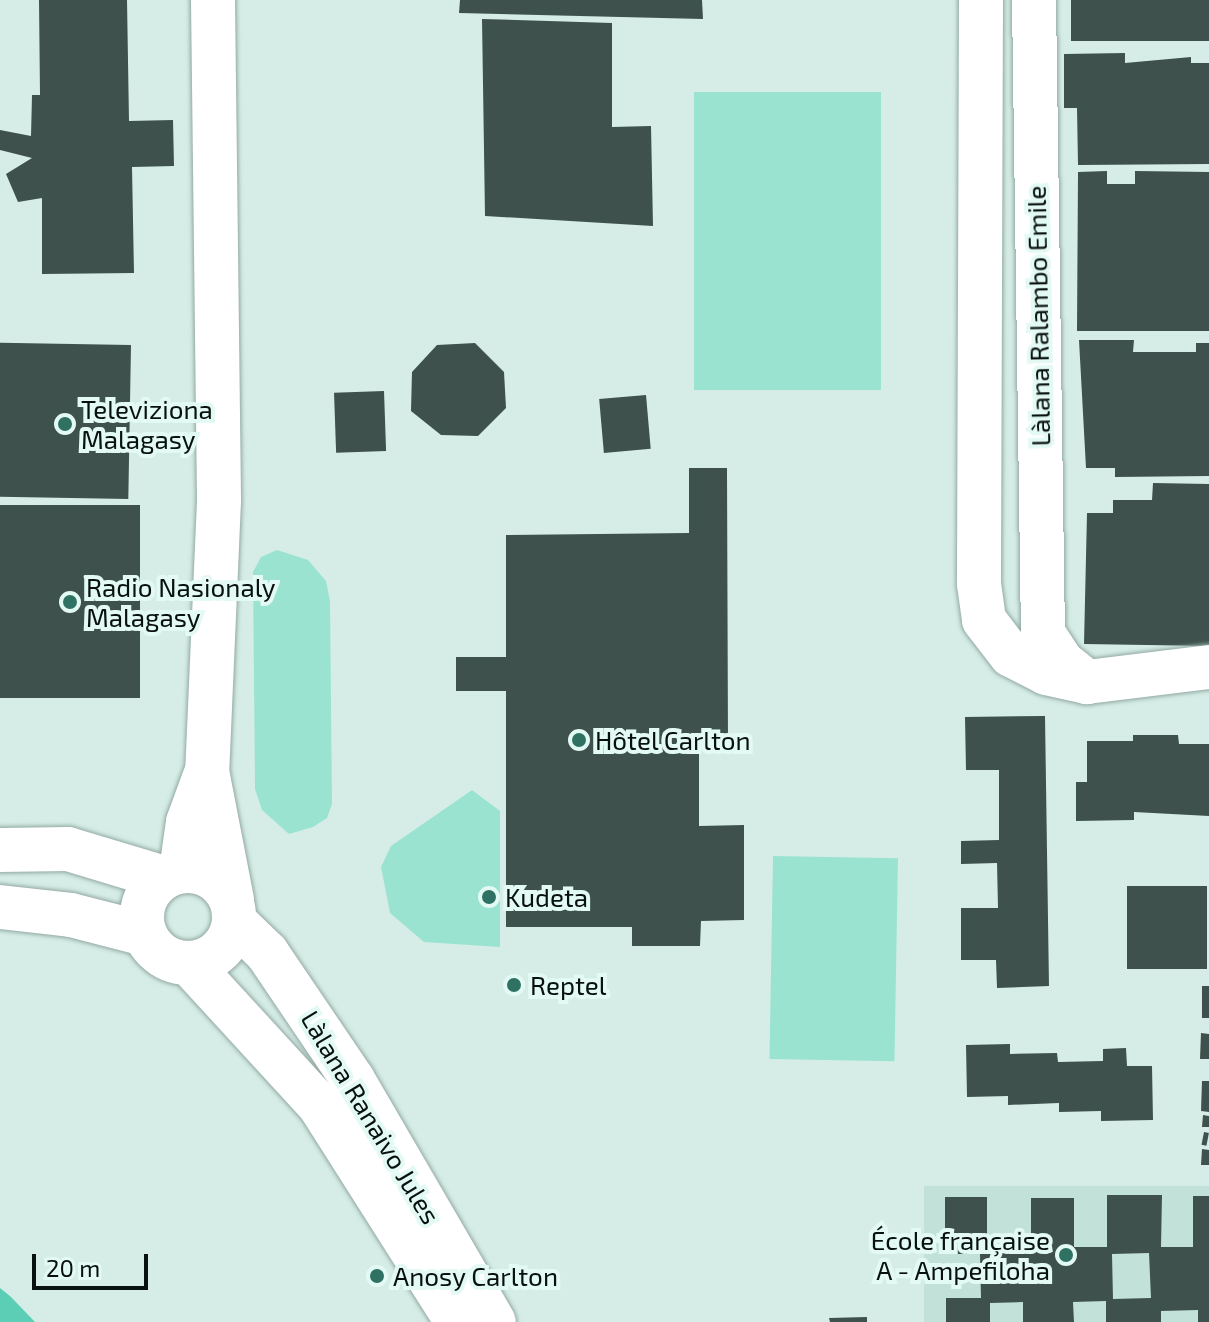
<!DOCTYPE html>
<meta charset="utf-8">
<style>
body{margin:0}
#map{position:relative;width:1209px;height:1322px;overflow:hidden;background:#d6ede7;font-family:"Exo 2",sans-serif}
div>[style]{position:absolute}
.built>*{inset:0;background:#c2e2d9;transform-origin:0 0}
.green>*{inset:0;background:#9ae3d0;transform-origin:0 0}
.water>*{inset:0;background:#5cceb5}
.building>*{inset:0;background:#3e514c;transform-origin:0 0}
.roads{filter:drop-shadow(0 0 2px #93a9a3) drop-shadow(0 0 2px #93a9a3)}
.minor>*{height:44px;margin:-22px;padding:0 22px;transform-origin:22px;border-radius:22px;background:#fff}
.secondary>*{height:44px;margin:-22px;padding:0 22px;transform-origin:22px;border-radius:22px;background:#fff}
.secondary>.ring{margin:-22px;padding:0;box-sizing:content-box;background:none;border:44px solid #fff;border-radius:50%}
.dots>*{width:22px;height:22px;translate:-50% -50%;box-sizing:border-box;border:4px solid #e3faf4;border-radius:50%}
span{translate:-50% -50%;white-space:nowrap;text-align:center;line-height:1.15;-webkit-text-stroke:8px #e3faf4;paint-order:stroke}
.street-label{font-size:26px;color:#09110f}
.poi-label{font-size:26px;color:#09110f}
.left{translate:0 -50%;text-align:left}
.right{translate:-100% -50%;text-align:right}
.scale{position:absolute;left:32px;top:1254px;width:116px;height:36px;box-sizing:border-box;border:4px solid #09110f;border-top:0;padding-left:10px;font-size:24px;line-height:28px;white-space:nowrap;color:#09110f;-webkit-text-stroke:6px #e3faf4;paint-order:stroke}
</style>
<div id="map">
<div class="built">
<div style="left:924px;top:1186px;width:285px;height:136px"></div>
</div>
<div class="green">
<div style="left:881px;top:92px;width:298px;height:187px;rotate:90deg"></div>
<div style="clip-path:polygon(277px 550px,308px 560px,326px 581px,330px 601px,332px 804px,327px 818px,313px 827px,289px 834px,262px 810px,255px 789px,253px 572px,261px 557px)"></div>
<div style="clip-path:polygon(472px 790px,500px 811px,500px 947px,424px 942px,390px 913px,381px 867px,391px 846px)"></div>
<div style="left:773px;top:856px;width:125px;height:203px;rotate:1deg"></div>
</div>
<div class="water">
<div style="clip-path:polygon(0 1288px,10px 1296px,35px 1322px,0 1322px)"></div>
</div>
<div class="building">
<div style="clip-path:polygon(39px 0,127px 0,129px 121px,173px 120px,174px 166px,132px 167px,134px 273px,42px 274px,42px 198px,18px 202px,6px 174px,32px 158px,0 150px,0 130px,31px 136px,32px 95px,40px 95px)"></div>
<div style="clip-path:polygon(460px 0,702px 0,703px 19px,459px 13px)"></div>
<div style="left:1071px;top:0;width:138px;height:41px"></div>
<div style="clip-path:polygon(482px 19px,612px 23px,612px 127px,651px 126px,653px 226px,485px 216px)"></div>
<div style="clip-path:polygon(1125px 53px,1125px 63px,1191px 57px,1191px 63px,1209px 63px,1209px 164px,1078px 165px,1077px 108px,1064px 108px,1064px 54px)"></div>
<div style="clip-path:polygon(1107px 171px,1107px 184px,1135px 184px,1135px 171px,1209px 172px,1209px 331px,1077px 331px,1078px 172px)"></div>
<div style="clip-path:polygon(1079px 340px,1134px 340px,1133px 352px,1196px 352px,1196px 343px,1209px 343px,1209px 476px,1115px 477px,1115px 468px,1086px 468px)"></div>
<div style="clip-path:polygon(475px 343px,504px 372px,506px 408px,478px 436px,441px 435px,411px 411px,412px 372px,437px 345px)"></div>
<div style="left:131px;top:345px;width:154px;height:131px;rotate:91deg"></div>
<div style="left:384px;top:391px;width:60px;height:50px;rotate:88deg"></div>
<div style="left:646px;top:395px;width:54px;height:47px;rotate:85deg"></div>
<div style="clip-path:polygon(689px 468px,727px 468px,728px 743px,699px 743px,699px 826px,744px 825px,744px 920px,701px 921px,700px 946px,632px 946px,632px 927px,506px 927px,506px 691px,456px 691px,456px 657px,506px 657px,506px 535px,689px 533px)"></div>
<div style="clip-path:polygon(1153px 483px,1209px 484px,1209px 646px,1084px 644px,1087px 513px,1113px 513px,1113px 500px,1152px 500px)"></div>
<div style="left:140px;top:505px;width:193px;height:140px;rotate:90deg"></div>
<div style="clip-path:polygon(1045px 716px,1049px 986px,997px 988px,996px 960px,961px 960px,961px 908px,998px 908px,997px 863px,961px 864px,961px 841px,999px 840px,999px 770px,966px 770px,965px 717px)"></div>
<div style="clip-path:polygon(1133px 735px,1178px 735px,1179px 744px,1209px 744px,1209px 816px,1134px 812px,1134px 820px,1076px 821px,1076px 782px,1087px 782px,1087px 741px,1133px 741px)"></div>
<div style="left:1127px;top:886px;width:80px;height:83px"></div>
<div style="left:1202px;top:986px;width:7px;height:32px"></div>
<div style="clip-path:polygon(1201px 1033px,1209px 1034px,1209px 1059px,1200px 1059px)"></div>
<div style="clip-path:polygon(1010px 1044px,1010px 1054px,1057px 1053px,1058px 1062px,1103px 1061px,1103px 1049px,1126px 1048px,1127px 1066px,1152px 1066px,1153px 1120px,1101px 1121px,1101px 1111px,1059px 1112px,1059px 1103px,1008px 1105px,1008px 1096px,967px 1097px,966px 1045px)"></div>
<div style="clip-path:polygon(1202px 1081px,1209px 1081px,1209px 1112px,1201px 1111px)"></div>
<div style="clip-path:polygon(1203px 1115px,1209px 1116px,1209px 1127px,1202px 1127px)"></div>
<div style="left:1204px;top:1132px;width:5px;height:13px;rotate:11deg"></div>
<div style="clip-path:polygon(1202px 1149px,1209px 1150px,1209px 1165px,1201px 1165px)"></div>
<div style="clip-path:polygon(evenodd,1107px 1195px,1162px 1195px,1161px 1247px,1193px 1247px,1193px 1196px,1209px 1196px,1209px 1322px,1198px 1322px,1198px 1310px,1161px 1311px,1161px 1322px,1106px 1322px,1106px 1301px,1073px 1302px,1074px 1322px,1023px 1322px,1023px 1302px,990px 1303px,990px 1322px,946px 1322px,946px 1298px,981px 1298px,980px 1254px,945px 1254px,945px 1197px,987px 1197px,987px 1247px,1031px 1247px,1031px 1198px,1074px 1198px,1074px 1247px,1107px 1247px,1107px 1195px,1149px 1253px,1151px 1298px,1113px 1299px,1112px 1254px,1149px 1253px)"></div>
<div style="clip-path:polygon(867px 1317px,867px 1322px,830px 1322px,829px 1318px)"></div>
</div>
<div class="roads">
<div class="minor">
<div style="left:213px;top:0;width:501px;rotate:89.31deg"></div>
<div style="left:219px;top:501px;width:270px;rotate:92.5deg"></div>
<div style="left:207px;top:771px;width:131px;rotate:79deg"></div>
<div style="left:981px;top:0;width:584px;rotate:90.2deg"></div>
<div style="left:979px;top:584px;width:36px;rotate:82deg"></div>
<div style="left:984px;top:620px;width:44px;rotate:52.4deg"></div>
<div style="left:1011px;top:655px;width:39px;rotate:27deg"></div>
<div style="left:1046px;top:673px;width:42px;rotate:12.4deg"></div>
<div style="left:1087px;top:682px;width:123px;rotate:-7deg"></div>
<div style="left:1034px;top:0;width:633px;rotate:89.19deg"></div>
<div style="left:1043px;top:633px;width:35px;rotate:57deg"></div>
<div style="left:1062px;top:662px;width:32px;rotate:39deg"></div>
<div style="left:181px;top:871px;width:49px;rotate:-81.9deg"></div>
<div style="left:188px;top:822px;width:52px;rotate:-69.8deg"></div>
</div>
<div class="secondary">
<div style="left:0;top:850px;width:68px;rotate:-0.8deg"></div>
<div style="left:68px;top:849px;width:100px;rotate:16.8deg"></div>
<div class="ring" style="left:142px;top:871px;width:48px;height:48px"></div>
<div style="left:0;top:907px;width:71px;rotate:6.4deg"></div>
<div style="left:71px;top:915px;width:76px;rotate:14.4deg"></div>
<div style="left:235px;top:922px;width:45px;rotate:44.1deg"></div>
<div style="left:267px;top:953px;width:153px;rotate:55.9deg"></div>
<div style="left:353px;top:1080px;width:280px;rotate:59.8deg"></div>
<div style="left:189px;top:963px;width:194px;rotate:47.5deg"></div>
<div style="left:320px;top:1106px;width:256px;rotate:57.6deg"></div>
</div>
</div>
<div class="dots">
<div style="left:65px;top:424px;background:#2f7264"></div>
<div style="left:70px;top:602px;background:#2f7264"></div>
<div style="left:579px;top:740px;background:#2f7264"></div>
<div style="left:489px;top:897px;background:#2f7264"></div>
<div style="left:514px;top:985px;background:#2f7264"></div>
<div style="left:1066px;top:1255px;background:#2f7264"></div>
<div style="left:377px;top:1276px;background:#2f7264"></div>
</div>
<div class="street-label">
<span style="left:1038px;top:316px;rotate:-91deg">Làlana Ralambo Emile</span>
<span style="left:371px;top:1117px;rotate:59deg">Làlana Ranaivo Jules</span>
</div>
<div class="poi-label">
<span class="left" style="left:81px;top:424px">Televiziona<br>Malagasy</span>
<span class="left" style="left:86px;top:602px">Radio Nasionaly<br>Malagasy</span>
<span class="left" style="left:595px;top:740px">Hôtel Carlton</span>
<span class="left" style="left:505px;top:897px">Kudeta</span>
<span class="left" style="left:530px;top:985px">Reptel</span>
<span class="right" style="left:1050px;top:1255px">École française<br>A - Ampefiloha</span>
<span class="left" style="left:393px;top:1276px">Anosy Carlton</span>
</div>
<div class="scale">20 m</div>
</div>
